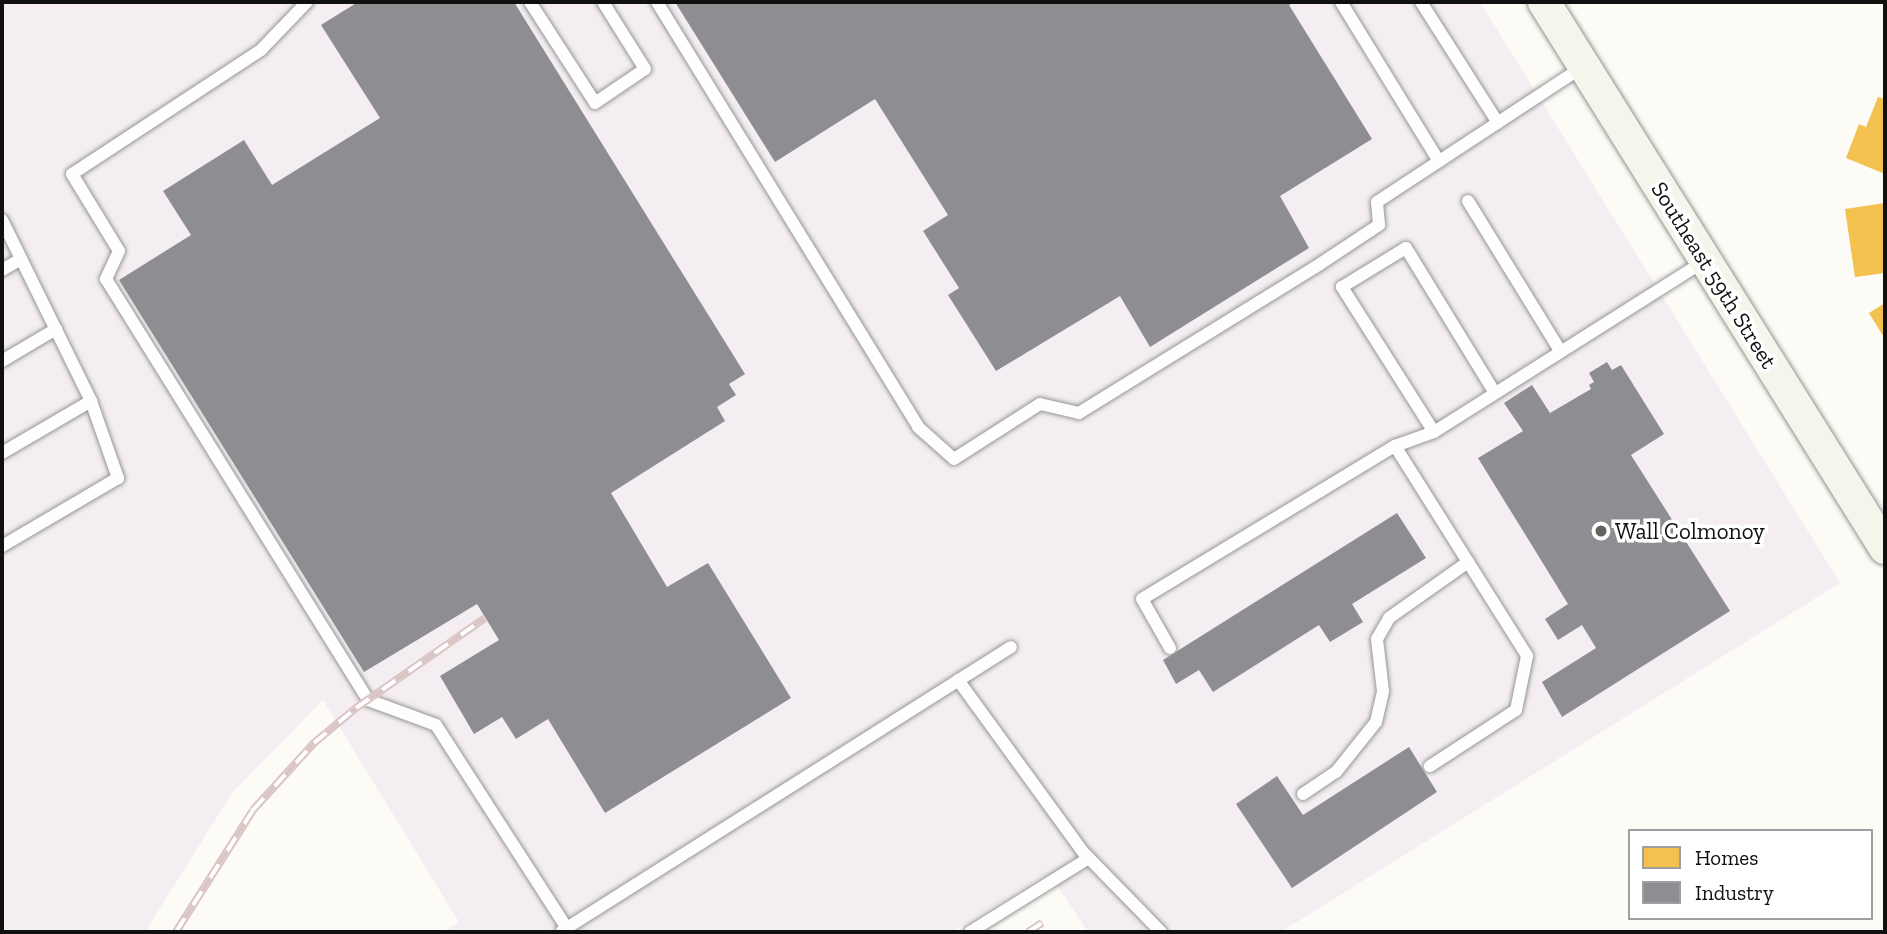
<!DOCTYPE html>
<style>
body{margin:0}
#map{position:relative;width:1887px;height:934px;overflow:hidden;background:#fcfbf6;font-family:"Zilla Slab",serif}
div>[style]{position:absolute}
.industrial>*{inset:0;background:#f4eef2}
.homes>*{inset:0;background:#f2c14e}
.industry>*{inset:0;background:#8d8d92}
.roads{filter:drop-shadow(0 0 2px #969694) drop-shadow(0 0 2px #969694)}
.lane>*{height:12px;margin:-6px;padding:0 6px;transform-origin:6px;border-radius:6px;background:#fffefe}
.secondary>*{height:32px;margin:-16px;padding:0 16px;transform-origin:16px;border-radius:16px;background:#f6f5eb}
.rail>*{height:8px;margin-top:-4px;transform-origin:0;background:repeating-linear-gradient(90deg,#fff 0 16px,#dbc4c4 0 32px);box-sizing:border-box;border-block:2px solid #dbc4c4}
.dots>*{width:19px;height:19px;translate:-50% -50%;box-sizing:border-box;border:4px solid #fff;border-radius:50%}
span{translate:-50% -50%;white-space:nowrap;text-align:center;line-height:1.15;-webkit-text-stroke:7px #fff;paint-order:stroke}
.street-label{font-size:23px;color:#101010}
.poi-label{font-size:23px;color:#101010}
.left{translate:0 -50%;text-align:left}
.frame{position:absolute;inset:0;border:4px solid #101010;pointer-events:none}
.legend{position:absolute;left:1628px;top:829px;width:245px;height:91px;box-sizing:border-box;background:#fff;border:2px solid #9f9f9f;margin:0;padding:9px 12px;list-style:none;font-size:21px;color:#101010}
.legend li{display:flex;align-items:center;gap:14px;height:35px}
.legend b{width:35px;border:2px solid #9f9f9f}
</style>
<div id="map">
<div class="industrial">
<div style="clip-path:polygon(2px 2px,1480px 2px,1840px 583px,1281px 932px,1088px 932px,1049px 873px,951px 932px,443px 932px,459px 922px,323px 700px,232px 793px,145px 932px,2px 932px)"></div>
</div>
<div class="homes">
<div style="clip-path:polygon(1878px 97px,1885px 99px,1885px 174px,1846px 158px,1859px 124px,1866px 127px)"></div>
<div style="clip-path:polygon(1885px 203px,1885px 273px,1855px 277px,1845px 209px)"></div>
<div style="clip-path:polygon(1885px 303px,1885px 339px,1869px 313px)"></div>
</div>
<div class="industry">
<div style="clip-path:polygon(358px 2px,514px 2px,745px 374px,729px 384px,736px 395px,717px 407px,725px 421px,611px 493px,667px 587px,708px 563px,791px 698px,605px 813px,548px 719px,516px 739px,502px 717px,474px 734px,440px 676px,499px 640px,477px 604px,364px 672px,119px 280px,191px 235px,163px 191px,244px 140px,272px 185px,380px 118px,321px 25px)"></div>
<div style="clip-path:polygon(675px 2px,1294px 2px,1289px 5px,1372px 139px,1280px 196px,1309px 248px,1150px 347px,1120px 296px,996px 371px,948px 295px,959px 288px,923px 231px,948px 215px,875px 99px,775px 162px)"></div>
<div style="clip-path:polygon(1607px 362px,1612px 370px,1621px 365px,1664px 434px,1631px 455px,1730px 611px,1562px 717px,1542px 682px,1596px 648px,1582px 625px,1558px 640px,1545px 619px,1568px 604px,1478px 458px,1523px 431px,1504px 403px,1532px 385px,1550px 413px,1591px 389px,1589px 385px,1594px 382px,1589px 373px)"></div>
<div style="clip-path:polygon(1397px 513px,1426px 558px,1352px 604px,1363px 622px,1330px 642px,1319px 625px,1213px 692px,1199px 670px,1176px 684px,1163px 660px)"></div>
<div style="clip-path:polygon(1409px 747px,1437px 792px,1292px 888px,1236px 804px,1277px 776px,1303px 815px)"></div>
</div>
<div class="roads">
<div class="lane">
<div style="left:307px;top:2px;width:66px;rotate:133.8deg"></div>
<div style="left:261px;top:50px;width:226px;rotate:146.7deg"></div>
<div style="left:72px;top:174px;width:90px;rotate:58.6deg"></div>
<div style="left:119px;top:251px;width:31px;rotate:115deg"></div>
<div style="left:106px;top:279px;width:496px;rotate:58.1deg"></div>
<div style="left:368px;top:700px;width:72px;rotate:20.2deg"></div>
<div style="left:436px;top:725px;width:242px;rotate:57.2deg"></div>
<div style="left:530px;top:2px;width:120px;rotate:57.2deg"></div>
<div style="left:595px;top:103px;width:60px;rotate:-34.2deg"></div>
<div style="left:645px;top:69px;width:79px;rotate:-122.1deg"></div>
<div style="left:657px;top:2px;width:499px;rotate:58.4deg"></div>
<div style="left:918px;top:427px;width:48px;rotate:41.6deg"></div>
<div style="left:954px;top:459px;width:102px;rotate:-32.6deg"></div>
<div style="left:1040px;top:404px;width:40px;rotate:13deg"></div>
<div style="left:1079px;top:413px;width:283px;rotate:-31.7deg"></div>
<div style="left:1320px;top:264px;width:71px;rotate:-33.5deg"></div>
<div style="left:1379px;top:225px;width:23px;rotate:-95deg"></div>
<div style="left:1377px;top:202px;width:248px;rotate:-33.3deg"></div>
<div style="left:1341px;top:2px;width:187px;rotate:58.4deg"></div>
<div style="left:1421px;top:2px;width:143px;rotate:57.5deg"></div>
<div style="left:1468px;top:201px;width:177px;rotate:58.4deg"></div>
<div style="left:2px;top:220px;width:202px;rotate:63.8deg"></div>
<div style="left:91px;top:401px;width:82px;rotate:70.7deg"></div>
<div style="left:118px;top:478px;width:134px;rotate:149.6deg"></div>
<div style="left:2px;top:270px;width:22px;rotate:-30deg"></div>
<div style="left:2px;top:361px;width:63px;rotate:-30.7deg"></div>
<div style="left:1434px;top:432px;width:172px;rotate:-122.4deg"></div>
<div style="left:1342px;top:287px;width:75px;rotate:-31.4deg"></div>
<div style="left:1406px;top:248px;width:170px;rotate:58.5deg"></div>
<div style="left:1395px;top:446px;width:248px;rotate:57.8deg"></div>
<div style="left:1527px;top:656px;width:55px;rotate:101.5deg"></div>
<div style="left:1516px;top:710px;width:103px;rotate:146.9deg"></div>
<div style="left:2px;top:453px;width:103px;rotate:-30.3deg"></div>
<div style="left:1170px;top:648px;width:56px;rotate:-119.7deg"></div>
<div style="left:1142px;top:599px;width:296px;rotate:-31.2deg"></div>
<div style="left:1395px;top:446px;width:41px;rotate:-19.7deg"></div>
<div style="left:1434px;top:432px;width:320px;rotate:-32.3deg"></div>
<div style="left:958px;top:680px;width:213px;rotate:54deg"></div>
<div style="left:1083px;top:852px;width:112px;rotate:45.7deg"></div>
<div style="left:1303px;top:794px;width:40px;rotate:-34deg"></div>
<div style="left:1336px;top:772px;width:64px;rotate:-51.3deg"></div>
<div style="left:1376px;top:722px;width:32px;rotate:-77deg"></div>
<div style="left:1383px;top:691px;width:52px;rotate:-96.6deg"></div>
<div style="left:1377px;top:639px;width:24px;rotate:-60deg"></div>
<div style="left:1389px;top:618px;width:97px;rotate:-35.3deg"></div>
<div style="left:562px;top:931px;width:531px;rotate:-32.31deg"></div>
<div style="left:970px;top:932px;width:140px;rotate:-31.9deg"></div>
</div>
<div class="secondary">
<div style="left:1544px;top:2px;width:644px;rotate:58.01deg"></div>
</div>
</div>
<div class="rail">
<div style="left:176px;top:932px;width:144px;rotate:-57.7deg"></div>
<div style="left:253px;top:810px;width:91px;rotate:-47.7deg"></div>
<div style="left:314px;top:743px;width:55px;rotate:-39.8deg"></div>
<div style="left:356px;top:708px;width:157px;rotate:-34.9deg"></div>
<div style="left:1028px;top:932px;width:17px;rotate:-33deg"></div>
</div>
<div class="dots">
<div style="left:1601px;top:531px;background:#636260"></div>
</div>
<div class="street-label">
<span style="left:1714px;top:275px;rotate:58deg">Southeast 59th Street</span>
</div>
<div class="poi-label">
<span class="left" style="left:1615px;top:531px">Wall Colmonoy</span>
</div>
<div class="frame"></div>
<ul class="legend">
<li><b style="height:19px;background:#f2c14e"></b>Homes</li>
<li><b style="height:19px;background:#8d8d92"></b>Industry</li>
</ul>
</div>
